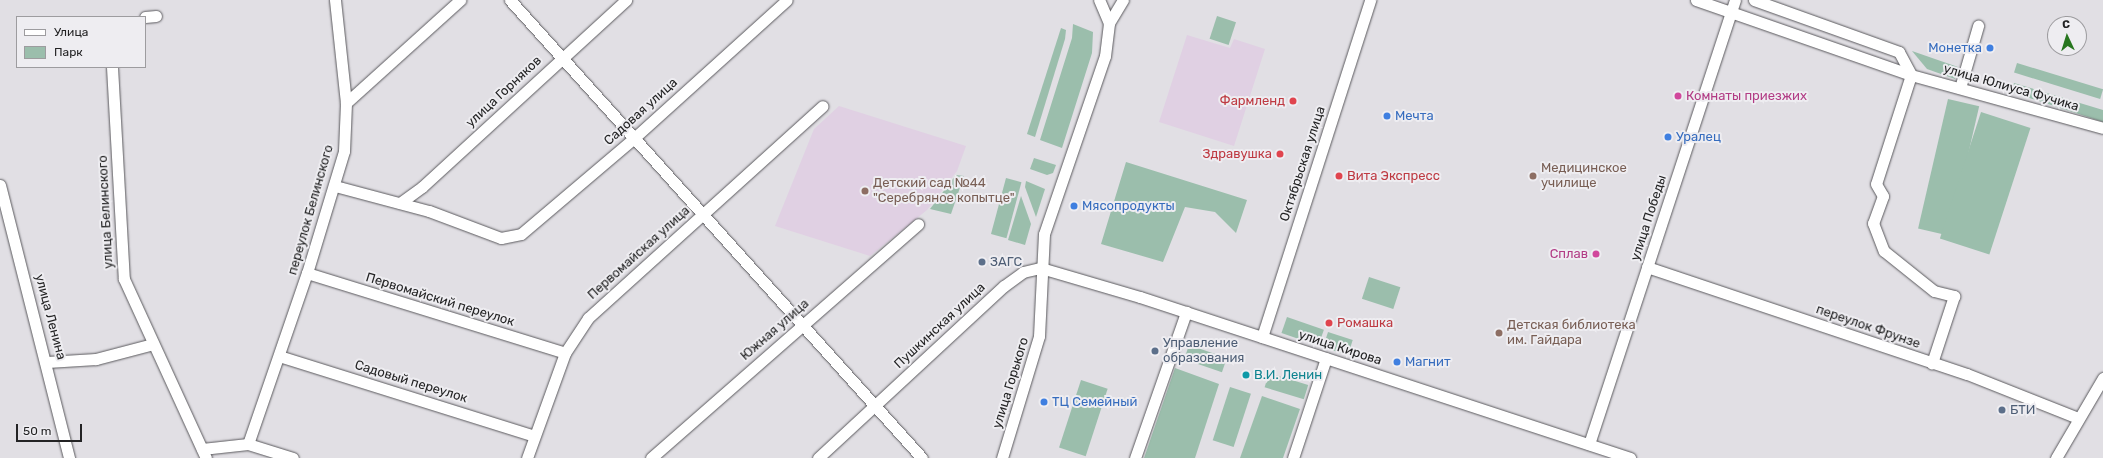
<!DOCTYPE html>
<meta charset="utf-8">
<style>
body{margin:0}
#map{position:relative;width:2103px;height:458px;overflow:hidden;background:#e1dfe4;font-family:Rubik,sans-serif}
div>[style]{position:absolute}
.education>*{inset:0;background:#e0d0e3}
.green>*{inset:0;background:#9bbeac;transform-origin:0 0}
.roads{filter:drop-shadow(0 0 1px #5a595d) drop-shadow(0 0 1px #5a595d)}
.minor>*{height:11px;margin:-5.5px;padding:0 5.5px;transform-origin:5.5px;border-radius:5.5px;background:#fff}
.dots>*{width:11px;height:11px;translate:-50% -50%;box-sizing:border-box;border:2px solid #eeedf1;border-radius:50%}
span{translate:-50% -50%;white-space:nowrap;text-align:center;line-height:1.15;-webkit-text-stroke:4px #eeedf1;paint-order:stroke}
.shop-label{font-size:13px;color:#366cbe}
.right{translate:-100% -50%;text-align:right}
.left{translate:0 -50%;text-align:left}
.street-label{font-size:13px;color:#232324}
.hotel-label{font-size:13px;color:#b23c85}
.health-label{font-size:13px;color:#be3a42}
.education-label{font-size:13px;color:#785e54}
.service-label{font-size:13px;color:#4e5e75}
.culture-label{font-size:13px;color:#0d838f}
.legend{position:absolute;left:16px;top:16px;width:130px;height:52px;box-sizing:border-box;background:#eeedf1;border:1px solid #9d9c9f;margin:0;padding:5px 7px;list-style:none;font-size:12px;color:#232324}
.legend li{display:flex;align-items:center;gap:8px;height:20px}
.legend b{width:20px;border:1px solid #9d9c9f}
.north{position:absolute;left:2047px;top:16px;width:40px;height:40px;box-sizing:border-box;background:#eeedf1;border:1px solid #9d9c9f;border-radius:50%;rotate:356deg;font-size:11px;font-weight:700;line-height:16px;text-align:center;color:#232324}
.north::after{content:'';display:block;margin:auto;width:14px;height:18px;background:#27761f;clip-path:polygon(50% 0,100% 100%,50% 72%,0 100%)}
.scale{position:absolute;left:16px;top:424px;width:66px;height:18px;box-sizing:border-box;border:2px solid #232324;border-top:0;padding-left:5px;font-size:12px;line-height:14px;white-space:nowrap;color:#232324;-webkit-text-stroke:3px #eeedf1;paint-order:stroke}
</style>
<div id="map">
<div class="education">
<div style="clip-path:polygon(1187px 35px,1230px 48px,1234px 39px,1265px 49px,1234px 146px,1159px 122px)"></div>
<div style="clip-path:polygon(839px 106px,966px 146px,957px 171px,927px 210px,870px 256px,775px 226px,814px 129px)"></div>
</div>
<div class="green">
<div style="left:1217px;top:16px;width:20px;height:24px;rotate:18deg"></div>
<div style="clip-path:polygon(1073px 24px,1093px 32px,1092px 53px,1062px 148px,1040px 140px,1072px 38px)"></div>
<div style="clip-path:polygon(1061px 28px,1066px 30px,1065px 39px,1035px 137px,1027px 134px)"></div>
<div style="clip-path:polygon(1912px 51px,1958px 67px,1955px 79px,1927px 69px)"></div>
<div style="left:2017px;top:63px;width:90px;height:10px;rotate:17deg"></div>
<div style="clip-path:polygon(2014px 83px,2103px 110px,2103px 122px,2011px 92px)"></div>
<div style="left:1948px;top:99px;width:32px;height:133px;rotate:13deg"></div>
<div style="left:1981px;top:112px;width:52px;height:133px;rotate:18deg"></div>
<div style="clip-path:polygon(1034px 158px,1056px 165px,1053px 173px,1047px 175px,1030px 169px)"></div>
<div style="clip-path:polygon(1126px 162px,1247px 200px,1236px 233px,1215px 212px,1185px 207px,1163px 262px,1101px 244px)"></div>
<div style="clip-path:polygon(956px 175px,964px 176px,951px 214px,930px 209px)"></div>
<div style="left:1006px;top:178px;width:16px;height:58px;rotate:15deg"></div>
<div style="clip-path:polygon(1026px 181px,1045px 189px,1036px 217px,1025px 187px)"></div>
<div style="clip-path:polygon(1021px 196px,1031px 224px,1025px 245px,1008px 240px)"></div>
<div style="left:1369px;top:277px;width:33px;height:23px;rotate:18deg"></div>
<div style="left:1287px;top:317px;width:39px;height:17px;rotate:19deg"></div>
<div style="left:1328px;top:332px;width:26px;height:16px;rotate:18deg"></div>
<div style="left:1189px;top:345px;width:40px;height:15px;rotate:19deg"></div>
<div style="clip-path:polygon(1175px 368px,1219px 384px,1195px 458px,1144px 458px)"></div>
<div style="left:1269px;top:373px;width:41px;height:15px;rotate:17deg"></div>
<div style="left:1081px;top:380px;width:28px;height:71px;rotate:18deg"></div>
<div style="left:1230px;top:387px;width:22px;height:56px;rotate:18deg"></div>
<div style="clip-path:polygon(1262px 396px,1300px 409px,1283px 458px,1240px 458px)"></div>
</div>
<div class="roads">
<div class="minor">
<div style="left:510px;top:0;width:616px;rotate:48.03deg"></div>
<div style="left:1696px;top:0;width:228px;rotate:19.2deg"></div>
<div style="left:1911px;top:75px;width:199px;rotate:15.4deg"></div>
<div style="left:1754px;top:0;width:154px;rotate:19.7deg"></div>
<div style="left:1899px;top:52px;width:26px;rotate:62deg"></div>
<div style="left:145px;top:17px;width:11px;rotate:-5deg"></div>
<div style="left:1109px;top:23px;width:27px;rotate:-59deg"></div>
<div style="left:112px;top:67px;width:212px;rotate:86.8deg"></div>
<div style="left:124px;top:279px;width:197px;rotate:65.4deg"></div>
<div style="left:1911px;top:75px;width:114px;rotate:107.8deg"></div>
<div style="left:1876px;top:184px;width:14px;rotate:60deg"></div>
<div style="left:1883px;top:196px;width:29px;rotate:110deg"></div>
<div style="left:1873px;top:223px;width:30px;rotate:69deg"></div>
<div style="left:1884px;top:251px;width:64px;rotate:38.7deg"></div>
<div style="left:1934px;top:291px;width:21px;rotate:14deg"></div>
<div style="left:1954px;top:296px;width:71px;rotate:108.2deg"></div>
<div style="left:1960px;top:88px;width:65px;rotate:-73.8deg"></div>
<div style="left:346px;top:103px;width:154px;rotate:-42.1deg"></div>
<div style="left:0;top:185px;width:282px;rotate:75.8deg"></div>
<div style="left:335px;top:186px;width:97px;rotate:14.9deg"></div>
<div style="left:429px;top:211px;width:77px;rotate:20.6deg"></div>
<div style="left:501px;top:238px;width:20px;rotate:-11deg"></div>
<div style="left:521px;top:234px;width:147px;rotate:-40.3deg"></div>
<div style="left:633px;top:139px;width:207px;rotate:-42.1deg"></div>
<div style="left:400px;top:203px;width:27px;rotate:-36deg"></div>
<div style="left:422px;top:187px;width:277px;rotate:-42.5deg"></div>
<div style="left:1647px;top:267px;width:337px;rotate:18.5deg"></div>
<div style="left:1967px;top:374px;width:119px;rotate:21.6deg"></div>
<div style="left:307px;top:273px;width:270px;rotate:17.2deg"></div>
<div style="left:1262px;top:337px;width:354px;rotate:-72.2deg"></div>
<div style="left:279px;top:356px;width:267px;rotate:17.4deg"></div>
<div style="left:47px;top:362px;width:49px;rotate:-3.5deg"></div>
<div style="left:96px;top:359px;width:59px;rotate:-14.7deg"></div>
<div style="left:248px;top:444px;width:181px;rotate:-71deg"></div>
<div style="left:307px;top:273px;width:127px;rotate:-73.1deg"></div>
<div style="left:344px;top:151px;width:48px;rotate:-87.6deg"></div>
<div style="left:346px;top:103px;width:104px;rotate:-96.1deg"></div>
<div style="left:1589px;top:444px;width:467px;rotate:-71.8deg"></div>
<div style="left:202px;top:449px;width:46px;rotate:-6.2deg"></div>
<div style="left:248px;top:444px;width:47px;rotate:17.3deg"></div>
<div style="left:527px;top:458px;width:112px;rotate:-70.1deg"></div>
<div style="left:565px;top:353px;width:42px;rotate:-56.7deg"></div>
<div style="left:588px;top:318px;width:316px;rotate:-42.1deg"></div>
<div style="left:651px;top:458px;width:355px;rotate:-41.2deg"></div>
<div style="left:818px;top:458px;width:253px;rotate:-42.8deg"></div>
<div style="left:1004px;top:286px;width:24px;rotate:-36deg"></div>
<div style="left:1023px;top:272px;width:18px;rotate:-13deg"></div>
<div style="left:1041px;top:268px;width:103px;rotate:16.3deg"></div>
<div style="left:1140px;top:297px;width:516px;rotate:18.19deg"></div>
<div style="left:1002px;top:458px;width:127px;rotate:-73.1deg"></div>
<div style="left:1039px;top:336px;width:102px;rotate:-87.2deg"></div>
<div style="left:1044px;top:234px;width:188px;rotate:-71.1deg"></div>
<div style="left:1105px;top:56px;width:33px;rotate:-83deg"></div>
<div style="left:1109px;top:23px;width:25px;rotate:-113deg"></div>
<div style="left:1135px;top:458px;width:155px;rotate:-70.7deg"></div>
<div style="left:1293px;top:458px;width:105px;rotate:-71.7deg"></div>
<div style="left:2056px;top:458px;width:93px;rotate:-59.6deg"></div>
</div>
</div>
<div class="dots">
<div style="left:1990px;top:48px;background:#3f7fe0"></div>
<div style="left:1678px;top:96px;background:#d1479c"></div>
<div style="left:1293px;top:101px;background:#e0444e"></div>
<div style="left:1387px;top:116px;background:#3f7fe0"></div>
<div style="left:1668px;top:137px;background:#3f7fe0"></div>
<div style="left:1280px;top:154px;background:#e0444e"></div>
<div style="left:1339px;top:176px;background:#e0444e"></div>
<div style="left:1533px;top:176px;background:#8d6e63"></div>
<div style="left:865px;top:191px;background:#8d6e63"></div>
<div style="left:1074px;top:206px;background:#3f7fe0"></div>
<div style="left:1596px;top:254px;background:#d1479c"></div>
<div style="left:982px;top:262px;background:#5c6f8a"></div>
<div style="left:1329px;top:323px;background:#e0444e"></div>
<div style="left:1499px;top:333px;background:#8d6e63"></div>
<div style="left:1155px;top:351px;background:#5c6f8a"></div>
<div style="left:1397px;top:362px;background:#3f7fe0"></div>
<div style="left:1246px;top:375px;background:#0f9aa8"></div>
<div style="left:1044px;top:402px;background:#3f7fe0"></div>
<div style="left:2002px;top:410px;background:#5c6f8a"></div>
</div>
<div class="shop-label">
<span class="right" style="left:1982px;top:48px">Монетка</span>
<span class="left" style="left:1395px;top:116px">Мечта</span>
<span class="left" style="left:1676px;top:137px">Уралец</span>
<span class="left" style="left:1082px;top:206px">Мясопродукты</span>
<span class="left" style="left:1405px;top:362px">Магнит</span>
<span class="left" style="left:1052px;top:402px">ТЦ Семейный</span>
</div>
<div class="street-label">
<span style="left:2011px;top:88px;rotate:16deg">улица Юлиуса Фучика</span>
<span style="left:504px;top:92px;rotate:-43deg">улица Горняков</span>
<span style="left:641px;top:112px;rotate:-42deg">Садовая улица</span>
<span style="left:1303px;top:164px;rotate:-72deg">Октябрьская улица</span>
<span style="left:311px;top:210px;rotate:-74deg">переулок Белинского</span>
<span style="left:106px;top:212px;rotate:-93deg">улица Белинского</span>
<span style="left:1649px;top:218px;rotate:-72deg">улица Победы</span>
<span style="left:639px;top:253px;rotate:-42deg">Первомайская улица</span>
<span style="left:440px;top:300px;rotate:17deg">Первомайский переулок</span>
<span style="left:50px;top:317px;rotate:75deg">улица Ленина</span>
<span style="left:940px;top:326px;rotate:-43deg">Пушкинская улица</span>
<span style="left:1868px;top:327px;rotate:19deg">переулок Фрунзе</span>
<span style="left:775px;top:330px;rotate:-41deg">Южная улица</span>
<span style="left:1340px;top:348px;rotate:18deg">улица Кирова</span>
<span style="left:411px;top:382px;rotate:17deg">Садовый переулок</span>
<span style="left:1011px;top:383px;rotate:-73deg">улица Горького</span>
</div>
<div class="hotel-label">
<span class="left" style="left:1686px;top:96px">Комнаты приезжих</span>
<span class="right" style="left:1588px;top:254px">Сплав</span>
</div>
<div class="health-label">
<span class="right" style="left:1285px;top:101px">Фармленд</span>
<span class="right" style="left:1272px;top:154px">Здравушка</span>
<span class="left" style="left:1347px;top:176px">Вита Экспресс</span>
<span class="left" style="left:1337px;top:323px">Ромашка</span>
</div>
<div class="education-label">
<span class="left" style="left:1541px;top:176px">Медицинское<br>училище</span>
<span class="left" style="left:873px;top:191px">Детский сад №44<br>"Серебряное копытце"</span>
<span class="left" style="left:1507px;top:333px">Детская библиотека<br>им. Гайдара</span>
</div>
<div class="service-label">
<span class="left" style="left:990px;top:262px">ЗАГС</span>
<span class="left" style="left:1163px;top:351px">Управление<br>образования</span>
<span class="left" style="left:2010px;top:410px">БТИ</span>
</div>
<div class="culture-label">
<span class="left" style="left:1254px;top:375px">В.И. Ленин</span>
</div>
<ul class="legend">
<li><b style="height:5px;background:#fff"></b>Улица</li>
<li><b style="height:11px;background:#9bbeac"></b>Парк</li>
</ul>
<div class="north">С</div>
<div class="scale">50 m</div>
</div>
